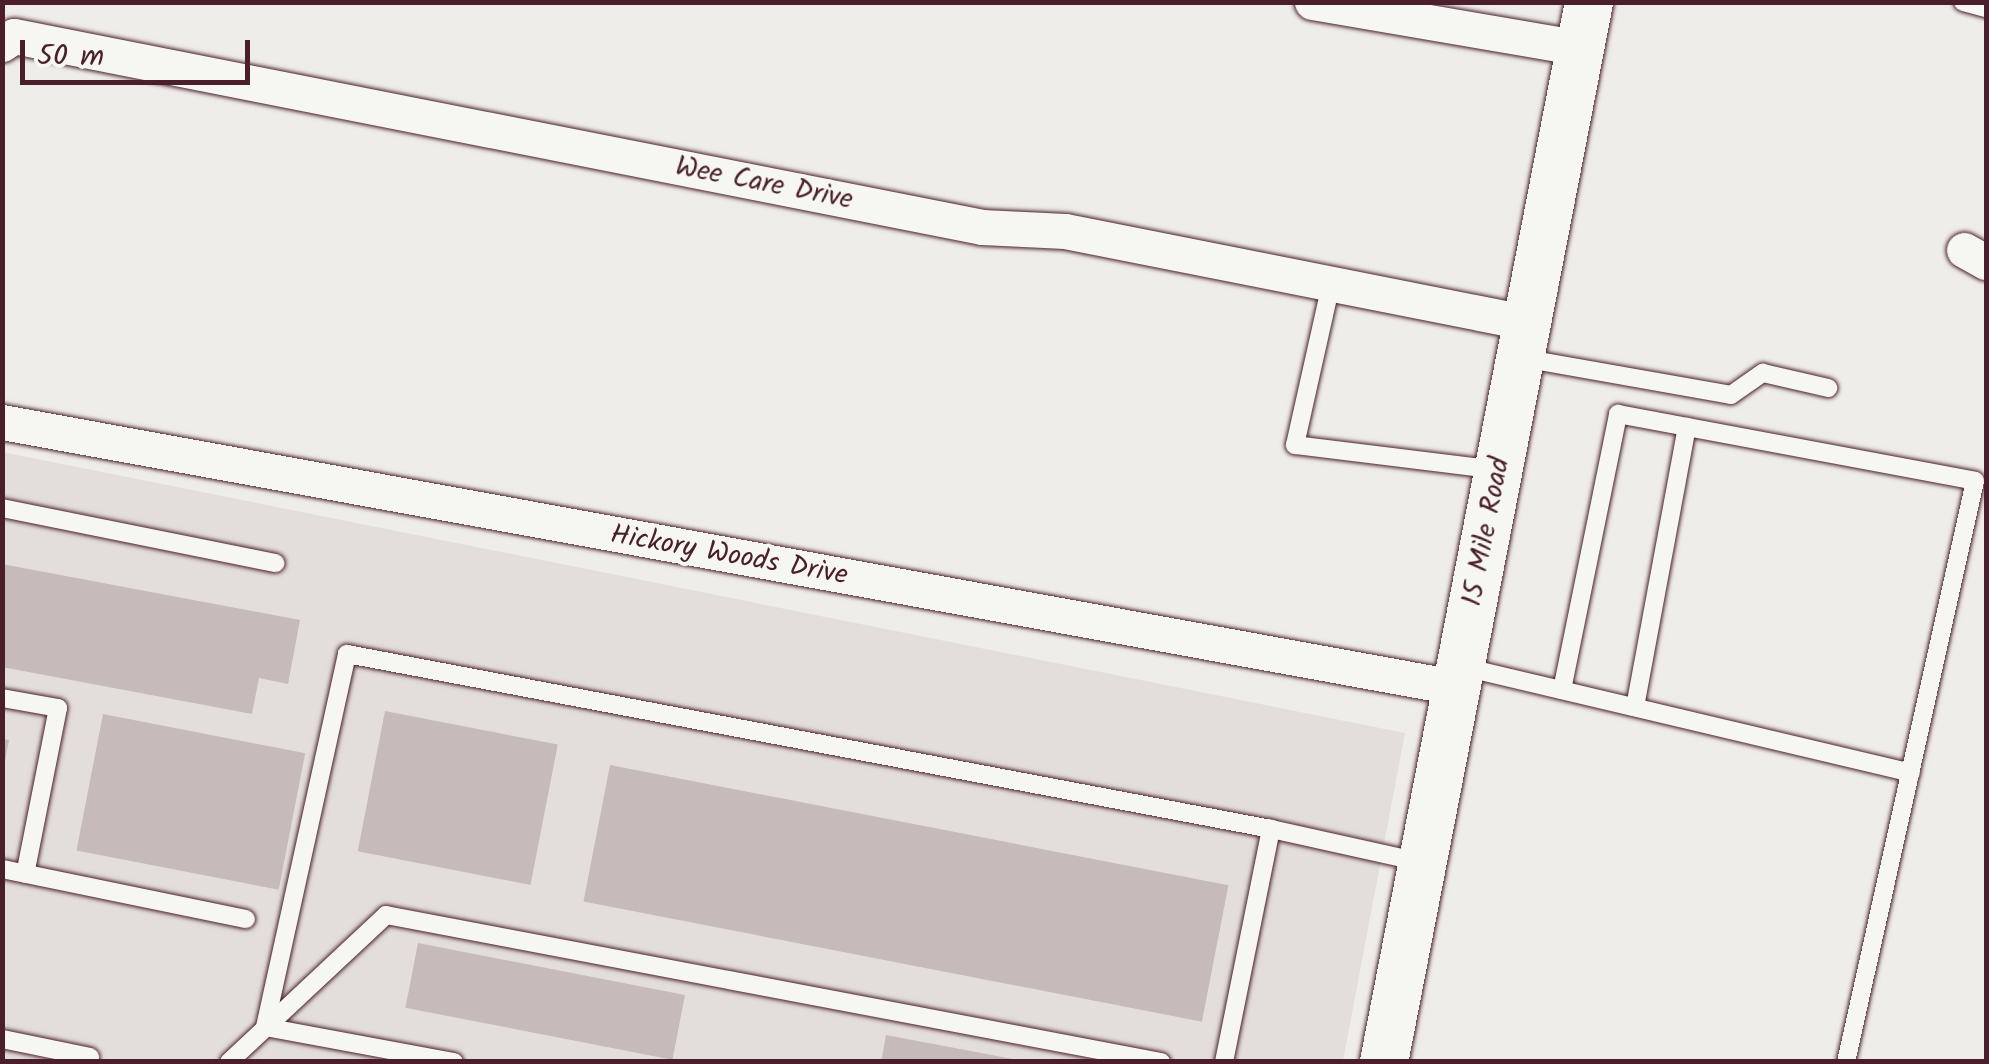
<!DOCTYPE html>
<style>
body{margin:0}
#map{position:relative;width:1989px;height:1064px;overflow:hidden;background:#efedea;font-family:Kalam,sans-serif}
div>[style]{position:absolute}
.built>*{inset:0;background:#e3dedc}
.building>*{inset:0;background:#c6babb;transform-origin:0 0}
.roads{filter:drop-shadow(0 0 2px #4a1f2b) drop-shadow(0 0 2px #4a1f2b)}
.service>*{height:18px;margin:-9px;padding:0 9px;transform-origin:9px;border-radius:9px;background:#f6f6f2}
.minor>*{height:35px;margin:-17.5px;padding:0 17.5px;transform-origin:17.5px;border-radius:17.5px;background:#f6f6f2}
.secondary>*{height:48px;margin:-24px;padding:0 24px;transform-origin:24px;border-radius:24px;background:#f6f6f2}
span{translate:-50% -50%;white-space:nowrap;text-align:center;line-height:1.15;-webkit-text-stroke:8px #f6f6f2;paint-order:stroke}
.street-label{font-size:28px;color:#4a1f2b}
.frame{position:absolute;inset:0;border:5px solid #4a1f2b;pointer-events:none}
.scale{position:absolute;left:20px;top:40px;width:230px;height:45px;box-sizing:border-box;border:5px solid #4a1f2b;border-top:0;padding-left:12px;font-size:30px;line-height:35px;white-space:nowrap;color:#4a1f2b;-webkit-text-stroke:8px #f6f6f2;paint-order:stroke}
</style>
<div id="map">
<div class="built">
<div style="clip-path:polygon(2px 452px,1405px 733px,1343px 1061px,3px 1061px)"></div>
</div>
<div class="building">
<div style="clip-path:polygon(2px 564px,300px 620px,288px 684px,259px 678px,252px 714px,2px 667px)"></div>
<div style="left:385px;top:711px;width:176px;height:143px;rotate:11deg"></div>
<div style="left:103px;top:714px;width:206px;height:139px;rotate:11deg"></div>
<div style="clip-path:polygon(2px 739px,9px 740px,4px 766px,2px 766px)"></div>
<div style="left:610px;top:765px;width:630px;height:139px;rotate:11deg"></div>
<div style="left:418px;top:943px;width:272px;height:66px;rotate:11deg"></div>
<div style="clip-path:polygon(886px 1035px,1018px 1060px,1018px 1062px,881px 1062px)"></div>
</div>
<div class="roads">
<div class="service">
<div style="left:1963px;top:2px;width:24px;rotate:15deg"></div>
<div style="left:1331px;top:284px;width:165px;rotate:102.6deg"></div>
<div style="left:1295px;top:445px;width:205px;rotate:7deg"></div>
<div style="left:1522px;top:358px;width:212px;rotate:10deg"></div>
<div style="left:1731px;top:395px;width:39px;rotate:-35deg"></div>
<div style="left:1763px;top:373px;width:67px;rotate:13deg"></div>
<div style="left:2px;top:508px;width:279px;rotate:11.4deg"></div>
<div style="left:1464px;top:667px;width:459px;rotate:13.3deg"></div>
<div style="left:1562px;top:690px;width:282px;rotate:-78.5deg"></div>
<div style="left:1618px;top:414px;width:363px;rotate:10.6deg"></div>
<div style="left:1975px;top:481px;width:595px;rotate:102.52deg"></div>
<div style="left:2px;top:698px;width:57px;rotate:10.1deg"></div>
<div style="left:58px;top:708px;width:169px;rotate:101.2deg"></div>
<div style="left:1635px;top:707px;width:285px;rotate:-79.5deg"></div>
<div style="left:2px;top:869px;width:249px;rotate:11.6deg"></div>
<div style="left:2px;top:1039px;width:90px;rotate:11.6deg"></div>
<div style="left:229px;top:1062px;width:215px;rotate:-43.1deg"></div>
<div style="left:386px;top:915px;width:789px;rotate:10.74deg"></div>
<div style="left:454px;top:1062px;width:192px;rotate:-169.5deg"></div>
<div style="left:265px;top:1027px;width:382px;rotate:-77.6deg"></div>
<div style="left:347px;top:654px;width:940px;rotate:10.72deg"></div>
<div style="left:1224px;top:1062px;width:238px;rotate:-78.6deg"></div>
<div style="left:1271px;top:829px;width:153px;rotate:12.5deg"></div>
</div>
<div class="minor">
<div style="left:1312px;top:2px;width:272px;rotate:9.7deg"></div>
<div style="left:2px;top:44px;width:14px;rotate:-34deg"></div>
<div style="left:14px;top:36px;width:987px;rotate:11.16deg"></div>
<div style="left:982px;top:227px;width:83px;rotate:2.8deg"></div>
<div style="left:1065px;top:231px;width:472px;rotate:11.2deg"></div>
<div style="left:1964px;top:250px;width:25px;rotate:29deg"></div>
<div style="left:2px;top:422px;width:1477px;rotate:10.34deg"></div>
</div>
<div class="secondary">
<div style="left:1384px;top:1062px;width:1080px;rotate:-79.05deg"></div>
</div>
</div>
<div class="street-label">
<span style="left:764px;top:184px;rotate:11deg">Wee Care Drive</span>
<span style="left:1487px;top:532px;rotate:-79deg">15 Mile Road</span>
<span style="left:729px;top:556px;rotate:10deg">Hickory Woods Drive</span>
</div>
<div class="frame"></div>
<div class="scale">50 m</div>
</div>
